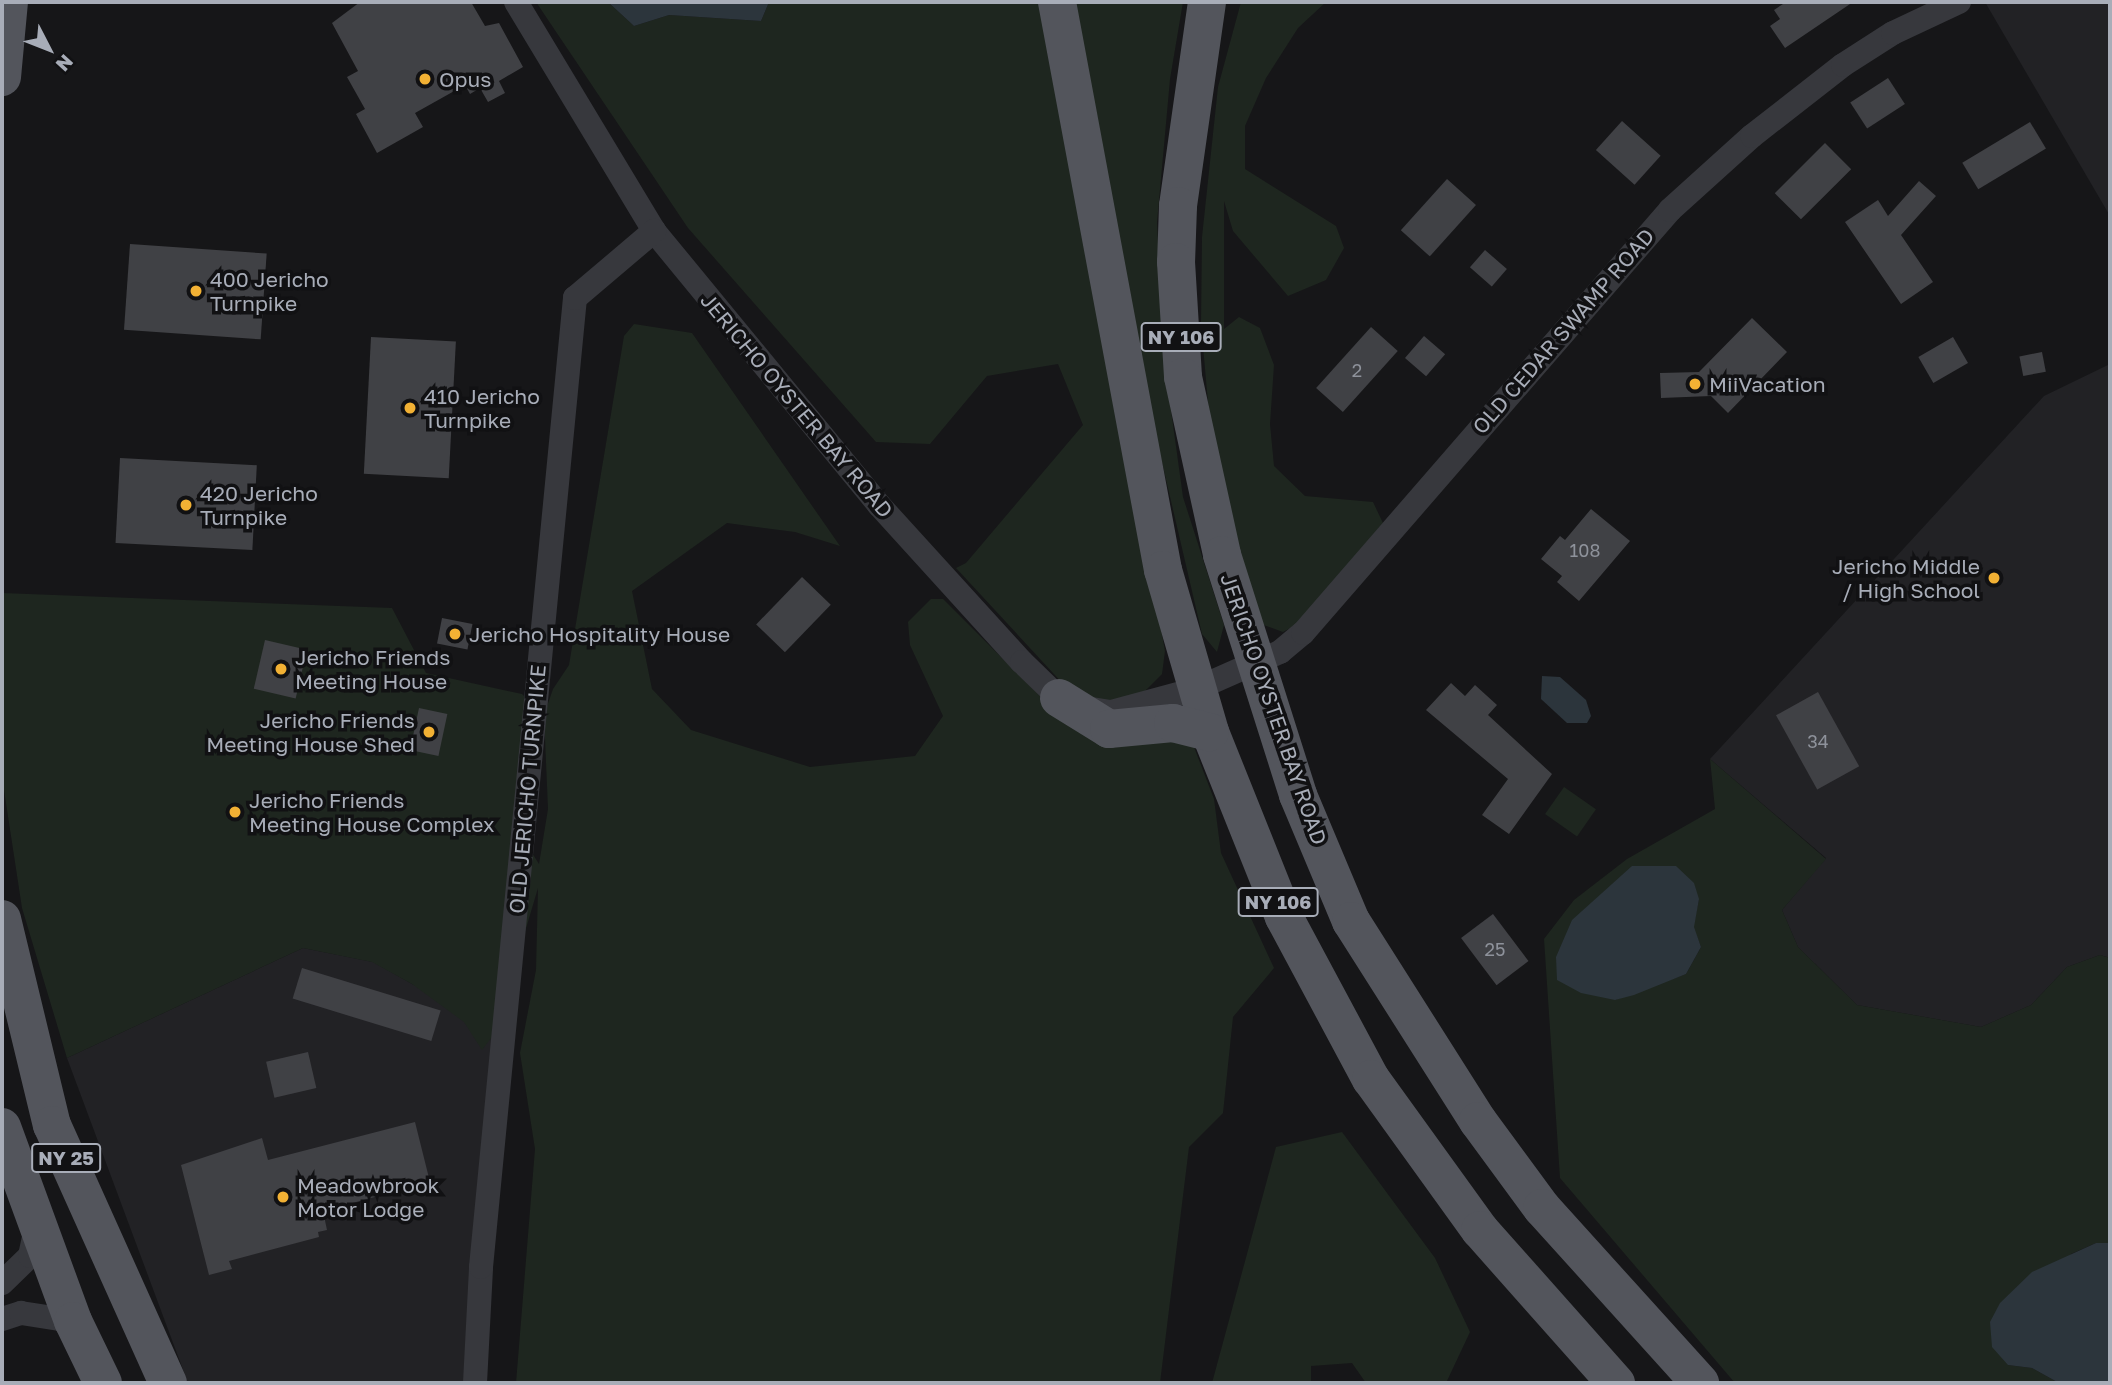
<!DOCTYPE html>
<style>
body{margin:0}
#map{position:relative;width:2112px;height:1385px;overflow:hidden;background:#161618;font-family:"Golos Text",sans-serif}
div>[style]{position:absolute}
.built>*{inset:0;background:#222225}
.green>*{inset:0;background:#1e261f;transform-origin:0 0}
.water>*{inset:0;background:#2c353c}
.building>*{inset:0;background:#404145;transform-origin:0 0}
.street>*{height:24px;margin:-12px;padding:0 12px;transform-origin:12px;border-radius:12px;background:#37383d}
.primary>*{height:38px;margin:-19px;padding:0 19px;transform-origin:19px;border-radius:19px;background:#53555c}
.dots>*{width:19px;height:19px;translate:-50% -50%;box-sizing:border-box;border:4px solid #111113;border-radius:50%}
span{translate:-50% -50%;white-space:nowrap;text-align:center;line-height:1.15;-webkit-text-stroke:7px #111113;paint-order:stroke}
.number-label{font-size:18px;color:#8e929b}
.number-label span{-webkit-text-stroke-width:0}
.shield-label span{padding:2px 5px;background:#111113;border:2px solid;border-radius:5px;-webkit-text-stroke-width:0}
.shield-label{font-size:19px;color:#a8adb8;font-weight:700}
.poi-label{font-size:21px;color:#a8adb8}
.left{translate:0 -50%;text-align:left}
.right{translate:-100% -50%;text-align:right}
.street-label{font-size:21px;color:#a8adb8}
.frame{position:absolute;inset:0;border:4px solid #a8adb8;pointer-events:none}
.north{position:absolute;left:14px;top:14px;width:70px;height:70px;-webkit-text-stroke:5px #111113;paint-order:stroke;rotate:132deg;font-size:19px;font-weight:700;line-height:28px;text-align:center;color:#a8adb8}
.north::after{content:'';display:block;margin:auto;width:24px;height:32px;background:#a8adb8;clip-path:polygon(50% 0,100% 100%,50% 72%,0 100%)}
</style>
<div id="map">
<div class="built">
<div style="clip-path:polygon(1985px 2px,2110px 2px,2110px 216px)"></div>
<div style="clip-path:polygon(2110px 364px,2110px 958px,2100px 955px,2067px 967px,2031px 1005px,1981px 1027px,1857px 1005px,1798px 947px,1782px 910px,1826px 858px,1710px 759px,2044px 396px)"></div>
<div style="clip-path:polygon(303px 948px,373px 962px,455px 1008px,502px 1015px,473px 1383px,188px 1383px,67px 1058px)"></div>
</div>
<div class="green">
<div style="clip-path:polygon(536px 2px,608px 2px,634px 26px,669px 15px,761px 21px,769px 2px,1041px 2px,1081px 181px,1165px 651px,1162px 674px,1142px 694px,1114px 703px,1086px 698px,1065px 686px,956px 568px,966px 563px,1083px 425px,1058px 364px,987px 376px,930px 444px,876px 442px,688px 228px)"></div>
<div style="clip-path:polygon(1072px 2px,1183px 2px,1170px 79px,1157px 222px,1163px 352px,1183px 497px,1224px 625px,1217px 652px,1202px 634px,1137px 355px)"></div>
<div style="clip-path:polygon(1241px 2px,1326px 2px,1298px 28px,1266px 78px,1245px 126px,1245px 169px,1336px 226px,1344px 248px,1326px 280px,1288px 296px,1233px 231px,1224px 201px,1224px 329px,1239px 317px,1260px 328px,1274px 365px,1270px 424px,1274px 466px,1305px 496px,1373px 502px,1383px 523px,1296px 625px,1283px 632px,1258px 623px,1212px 447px,1201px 324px,1202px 237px,1218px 87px)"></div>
<div style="clip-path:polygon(634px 324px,692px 333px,840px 546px,795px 532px,727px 523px,632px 591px,652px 689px,691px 730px,810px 767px,915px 756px,943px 716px,910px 645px,908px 622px,931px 599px,943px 599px,1043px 699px,1167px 732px,1194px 747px,1214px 799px,1221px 853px,1274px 968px,1233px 1017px,1223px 1113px,1189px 1147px,1160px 1383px,516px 1383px,535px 1149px,520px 1053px,536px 970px,538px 888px,495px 1033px,482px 1050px,464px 1022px,412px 984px,372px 962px,303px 948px,67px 1058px,22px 908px,4px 790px,2px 593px,392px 608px,426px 673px,522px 694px,529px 701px,529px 848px,539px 864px,548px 809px,544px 715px,553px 689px,569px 665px,624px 336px)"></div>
<div style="clip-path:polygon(evenodd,1710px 759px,1826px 859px,1782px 910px,1798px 947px,1857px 1005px,1981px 1027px,2031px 1005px,2067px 967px,2100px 955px,2110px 958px,2110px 1243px,2096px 1243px,2071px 1254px,2008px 1365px,2032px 1368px,2059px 1383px,1735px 1383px,1560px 1178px,1544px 939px,1574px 900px,1627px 859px,1715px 809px,1710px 759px,1699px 899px,1693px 927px,1701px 947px,1686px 974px,1615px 1000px,1699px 899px)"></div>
<div style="left:1564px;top:787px;width:39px;height:33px;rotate:35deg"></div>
<div style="clip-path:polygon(1342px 1132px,1435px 1258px,1470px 1332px,1446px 1383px,1366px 1383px,1352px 1363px,1311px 1366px,1311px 1383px,1212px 1383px,1276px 1147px)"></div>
</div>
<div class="water">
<div style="clip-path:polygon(608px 2px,769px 2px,761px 21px,669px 15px,634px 26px)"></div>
<div style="clip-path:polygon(1542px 676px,1560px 677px,1586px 700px,1591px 716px,1587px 723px,1567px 723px,1541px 699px)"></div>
<div style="clip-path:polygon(1632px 866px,1676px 866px,1694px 883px,1699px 899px,1694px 927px,1701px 947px,1686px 974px,1634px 995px,1615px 1000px,1581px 993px,1557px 980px,1556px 957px,1572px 920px)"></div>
<div style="clip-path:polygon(2096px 1243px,2110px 1243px,2110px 1383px,2059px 1383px,2032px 1368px,2008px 1365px,1992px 1347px,1990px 1322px,2000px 1303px,2032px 1272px)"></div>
</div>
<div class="building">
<div style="clip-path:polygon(360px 2px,471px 2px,485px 26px,499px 23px,523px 67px,499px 81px,505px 93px,488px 102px,480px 88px,470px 94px,465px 85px,415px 113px,423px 127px,377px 153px,356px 114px,365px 109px,347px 77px,358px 71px,332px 23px)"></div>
<div style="clip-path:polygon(1786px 2px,1853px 2px,1785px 48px,1770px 26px,1780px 19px,1774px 10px)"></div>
<div style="left:1888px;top:78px;width:31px;height:45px;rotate:57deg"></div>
<div style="left:1622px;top:121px;width:52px;height:39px;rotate:42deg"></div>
<div style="left:2030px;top:122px;width:31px;height:79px;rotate:59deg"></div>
<div style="left:1825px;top:143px;width:37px;height:71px;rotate:45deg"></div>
<div style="left:1447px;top:179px;width:39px;height:69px;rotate:42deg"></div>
<div style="clip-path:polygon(1919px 181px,1936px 196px,1901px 235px,1933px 282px,1901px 304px,1845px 222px,1878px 200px,1888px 216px)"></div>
<div style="left:130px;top:244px;width:137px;height:86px;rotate:4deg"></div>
<div style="left:1485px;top:250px;width:29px;height:23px;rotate:41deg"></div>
<div style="clip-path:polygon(1752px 318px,1787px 352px,1728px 413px,1711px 396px,1661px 398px,1660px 373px,1699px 372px)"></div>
<div style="left:1371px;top:327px;width:36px;height:82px;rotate:42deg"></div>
<div style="left:1424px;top:336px;width:28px;height:29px;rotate:41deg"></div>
<div style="left:371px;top:337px;width:85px;height:137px;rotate:3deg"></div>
<div style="left:1953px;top:337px;width:30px;height:40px;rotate:60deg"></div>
<div style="left:2042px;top:352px;width:20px;height:23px;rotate:79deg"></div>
<div style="left:120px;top:458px;width:137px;height:85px;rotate:3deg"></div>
<div style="clip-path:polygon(1591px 509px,1630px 541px,1579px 601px,1557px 582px,1562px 576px,1541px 559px,1560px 536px,1565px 540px)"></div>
<div style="left:802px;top:577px;width:40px;height:66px;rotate:44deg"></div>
<div style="left:442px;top:618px;width:31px;height:26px;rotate:11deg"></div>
<div style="left:265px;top:640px;width:43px;height:50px;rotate:13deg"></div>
<div style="clip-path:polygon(1451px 683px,1465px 696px,1475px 685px,1497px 705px,1488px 715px,1552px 774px,1509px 834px,1482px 815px,1508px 779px,1426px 710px)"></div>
<div style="left:1818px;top:692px;width:85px;height:48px;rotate:61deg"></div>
<div style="left:419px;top:708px;width:29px;height:43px;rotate:12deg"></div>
<div style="left:1493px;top:914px;width:59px;height:40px;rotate:53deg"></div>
<div style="left:302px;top:968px;width:145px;height:32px;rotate:17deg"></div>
<div style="left:308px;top:1052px;width:37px;height:43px;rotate:77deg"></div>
<div style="clip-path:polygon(415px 1122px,430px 1182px,323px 1211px,327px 1230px,318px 1232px,319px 1237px,229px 1261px,232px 1269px,209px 1275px,181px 1165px,262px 1138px,268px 1160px)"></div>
</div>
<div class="street">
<div style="left:516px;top:2px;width:267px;rotate:58.9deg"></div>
<div style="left:654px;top:231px;width:355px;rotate:50.6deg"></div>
<div style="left:879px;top:505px;width:212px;rotate:47.7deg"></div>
<div style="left:1022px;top:662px;width:52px;rotate:44.2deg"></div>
<div style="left:1059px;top:698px;width:22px;rotate:24deg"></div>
<div style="left:1079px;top:707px;width:32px;rotate:9deg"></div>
<div style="left:1111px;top:712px;width:88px;rotate:-15.1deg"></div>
<div style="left:1196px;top:689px;width:92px;rotate:-23.8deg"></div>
<div style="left:1280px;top:652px;width:30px;rotate:-40deg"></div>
<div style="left:1303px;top:633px;width:560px;rotate:-49.05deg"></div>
<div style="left:1670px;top:210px;width:110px;rotate:-42.1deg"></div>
<div style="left:1752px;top:136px;width:115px;rotate:-38deg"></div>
<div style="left:1843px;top:65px;width:59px;rotate:-32.6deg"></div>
<div style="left:1893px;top:33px;width:73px;rotate:-25.2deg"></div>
<div style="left:2px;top:1283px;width:39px;rotate:-44deg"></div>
<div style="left:30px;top:1256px;width:29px;rotate:-78deg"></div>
<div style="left:2px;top:1319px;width:20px;rotate:-18deg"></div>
<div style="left:21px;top:1313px;width:53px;rotate:8.7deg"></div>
<div style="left:475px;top:1383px;width:116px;rotate:-87deg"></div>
<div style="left:481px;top:1267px;width:974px;rotate:-84.46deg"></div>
<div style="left:575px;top:298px;width:104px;rotate:-40.3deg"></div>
</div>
<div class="primary">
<div style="left:1057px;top:2px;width:578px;rotate:79.43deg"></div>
<div style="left:1163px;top:570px;width:169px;rotate:73.8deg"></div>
<div style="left:1210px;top:732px;width:199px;rotate:68.2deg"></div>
<div style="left:1284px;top:917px;width:184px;rotate:61.8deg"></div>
<div style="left:1371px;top:1079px;width:186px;rotate:54.2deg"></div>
<div style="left:1480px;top:1230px;width:205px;rotate:48.4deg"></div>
<div style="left:1207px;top:2px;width:206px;rotate:98.1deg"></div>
<div style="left:1178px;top:206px;width:56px;rotate:92deg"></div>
<div style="left:1176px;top:262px;width:115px;rotate:86.5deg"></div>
<div style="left:1183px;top:377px;width:182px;rotate:77.6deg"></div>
<div style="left:1222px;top:555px;width:252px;rotate:72.4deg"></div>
<div style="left:1298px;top:795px;width:137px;rotate:67.2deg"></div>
<div style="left:1351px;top:921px;width:237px;rotate:57.6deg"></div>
<div style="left:1478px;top:1121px;width:108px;rotate:53.7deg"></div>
<div style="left:1542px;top:1208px;width:236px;rotate:47.9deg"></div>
<div style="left:2px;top:77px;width:75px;rotate:-84.7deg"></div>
<div style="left:1059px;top:698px;width:59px;rotate:31.8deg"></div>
<div style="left:1109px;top:729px;width:64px;rotate:-5.4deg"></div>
<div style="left:1173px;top:723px;width:38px;rotate:14deg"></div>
<div style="left:2px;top:919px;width:212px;rotate:76.4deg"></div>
<div style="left:52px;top:1125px;width:283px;rotate:65.8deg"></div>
<div style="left:2px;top:1127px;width:207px;rotate:69.9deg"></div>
<div style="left:73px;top:1321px;width:69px;rotate:64.2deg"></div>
</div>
<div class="dots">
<div style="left:425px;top:79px;background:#f2b134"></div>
<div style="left:196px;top:291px;background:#f2b134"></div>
<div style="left:1695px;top:384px;background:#f2b134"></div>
<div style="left:410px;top:408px;background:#f2b134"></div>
<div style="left:186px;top:505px;background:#f2b134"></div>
<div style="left:1994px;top:578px;background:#f2b134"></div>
<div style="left:455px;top:634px;background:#f2b134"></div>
<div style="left:281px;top:669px;background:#f2b134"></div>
<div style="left:429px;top:732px;background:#f2b134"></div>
<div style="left:235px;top:812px;background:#f2b134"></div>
<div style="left:283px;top:1197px;background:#f2b134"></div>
</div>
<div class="number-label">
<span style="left:1357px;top:370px">2</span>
<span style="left:1585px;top:550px">108</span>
<span style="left:1818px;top:741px">34</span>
<span style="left:1495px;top:949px">25</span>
</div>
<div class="shield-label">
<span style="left:1181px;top:337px">NY 106</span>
<span style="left:1278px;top:902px">NY 106</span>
<span style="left:66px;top:1158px">NY 25</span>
</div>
<div class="poi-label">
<span class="left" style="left:439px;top:79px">Opus</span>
<span class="left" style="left:210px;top:291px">400 Jericho<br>Turnpike</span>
<span class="left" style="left:1709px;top:384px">MiiVacation</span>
<span class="left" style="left:424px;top:408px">410 Jericho<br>Turnpike</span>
<span class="left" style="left:200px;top:505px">420 Jericho<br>Turnpike</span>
<span class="right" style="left:1980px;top:578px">Jericho Middle<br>/ High School</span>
<span class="left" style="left:469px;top:634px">Jericho Hospitality House</span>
<span class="left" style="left:295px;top:669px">Jericho Friends<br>Meeting House</span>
<span class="right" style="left:415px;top:732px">Jericho Friends<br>Meeting House Shed</span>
<span class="left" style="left:249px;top:812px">Jericho Friends<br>Meeting House Complex</span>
<span class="left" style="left:297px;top:1197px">Meadowbrook<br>Motor Lodge</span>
</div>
<div class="street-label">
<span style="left:1563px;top:331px;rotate:-49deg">OLD CEDAR SWAMP ROAD</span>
<span style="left:797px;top:405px;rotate:50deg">JERICHO OYSTER BAY ROAD</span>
<span style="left:1274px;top:709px;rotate:71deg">JERICHO OYSTER BAY ROAD</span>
<span style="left:527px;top:789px;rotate:-85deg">OLD JERICHO TURNPIKE</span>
</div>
<div class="frame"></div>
<div class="north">N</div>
</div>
